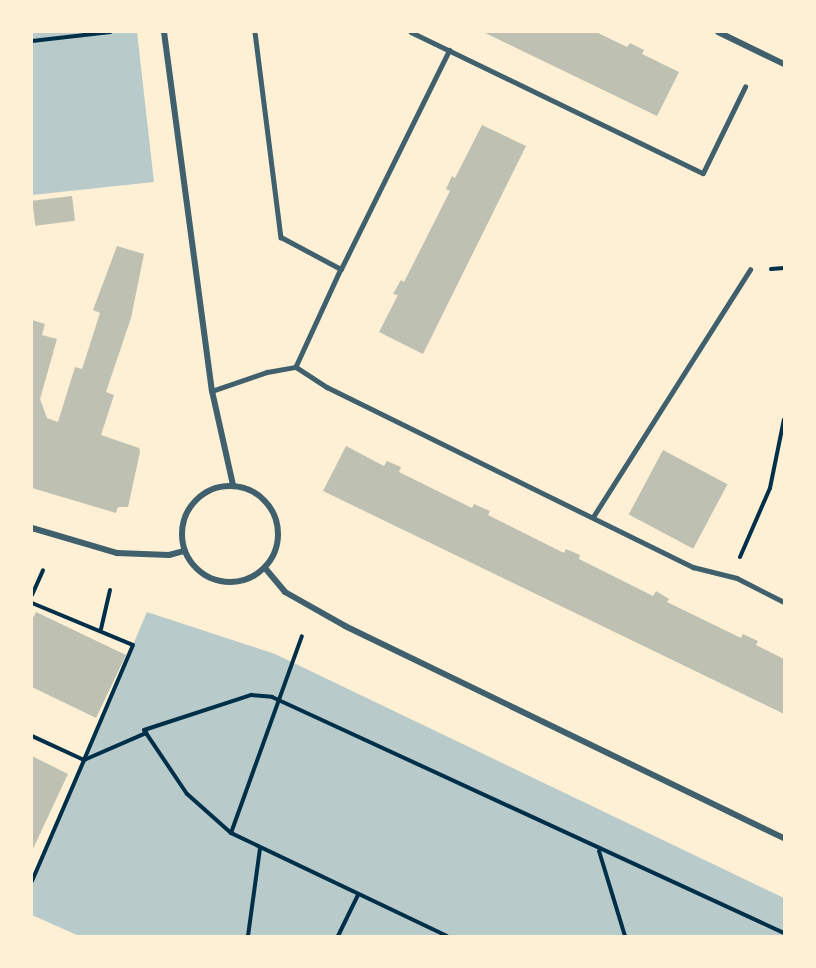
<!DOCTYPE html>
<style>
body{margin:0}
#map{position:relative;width:816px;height:968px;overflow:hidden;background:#fdf0d5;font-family:Georgia,serif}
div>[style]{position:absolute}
.green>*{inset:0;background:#b9caca}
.building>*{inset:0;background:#bec0b2;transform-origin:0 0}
.path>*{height:4px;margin:-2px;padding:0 2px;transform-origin:2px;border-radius:2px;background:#003049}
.service>*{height:4.5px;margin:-2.25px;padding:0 2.25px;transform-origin:2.25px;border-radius:2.25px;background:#3f606c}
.minor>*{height:6px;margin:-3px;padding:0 3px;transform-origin:3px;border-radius:3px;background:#3f606c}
.minor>.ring{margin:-3px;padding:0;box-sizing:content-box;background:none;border:6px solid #3f606c;border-radius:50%}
span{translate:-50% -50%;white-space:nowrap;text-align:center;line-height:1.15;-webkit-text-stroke:6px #fdf0d5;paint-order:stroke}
.frame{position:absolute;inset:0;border:33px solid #fdf0d5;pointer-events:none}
</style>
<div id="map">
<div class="green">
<div style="clip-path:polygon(32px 32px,137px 32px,154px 182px,32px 195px)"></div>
<div style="clip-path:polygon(147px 612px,275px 654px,784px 898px,784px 936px,79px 936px,32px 915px,32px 881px)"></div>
</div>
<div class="building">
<div style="clip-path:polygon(483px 32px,596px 32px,627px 47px,630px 43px,644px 50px,642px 54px,679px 72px,657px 116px)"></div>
<div style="clip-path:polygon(482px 125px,526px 146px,423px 354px,379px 332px,398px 295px,393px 294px,401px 280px,404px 282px,450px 191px,446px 189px,452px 176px,455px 178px)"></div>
<div style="left:72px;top:196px;width:25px;height:40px;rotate:83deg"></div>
<div style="clip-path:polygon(117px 246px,144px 254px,131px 318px,106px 392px,114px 395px,101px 435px,139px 448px,140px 452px,128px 507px,118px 507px,116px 513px,32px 488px,32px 320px,45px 324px,42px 335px,57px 339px,40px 399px,47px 418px,58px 422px,75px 367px,82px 369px,100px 313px,93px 310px)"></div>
<div style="clip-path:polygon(346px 446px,384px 466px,387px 461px,401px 467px,399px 472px,472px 508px,474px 504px,490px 511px,488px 515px,564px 553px,566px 549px,580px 555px,579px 559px,653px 596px,656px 591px,669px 599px,667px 602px,741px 638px,743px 634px,758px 641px,756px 645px,784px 659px,784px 714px,323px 491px)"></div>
<div style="left:663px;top:450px;width:73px;height:73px;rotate:28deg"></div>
<div style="clip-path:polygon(36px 612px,126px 655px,96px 718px,32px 687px,32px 620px)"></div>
<div style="clip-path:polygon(32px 756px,68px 774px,32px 851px)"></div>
</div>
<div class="path">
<div style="left:32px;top:41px;width:79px;rotate:-6.6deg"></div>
<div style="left:771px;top:269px;width:13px;rotate:-4deg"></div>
<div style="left:740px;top:557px;width:75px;rotate:-66.5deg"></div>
<div style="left:770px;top:488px;width:70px;rotate:-78.5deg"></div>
<div style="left:32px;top:595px;width:27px;rotate:-66deg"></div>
<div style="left:32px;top:603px;width:109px;rotate:22.6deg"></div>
<div style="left:133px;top:645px;width:125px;rotate:113.1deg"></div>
<div style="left:84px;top:760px;width:57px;rotate:-155.2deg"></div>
<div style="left:101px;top:629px;width:40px;rotate:-77deg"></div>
<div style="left:231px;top:833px;width:209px;rotate:-70.2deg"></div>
<div style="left:599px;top:851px;width:89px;rotate:73deg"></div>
<div style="left:32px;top:881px;width:132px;rotate:-66.7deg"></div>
<div style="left:84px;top:760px;width:68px;rotate:-23.5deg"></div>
<div style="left:248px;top:936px;width:89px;rotate:-82.2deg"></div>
<div style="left:338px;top:936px;width:46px;rotate:-64deg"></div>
<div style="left:447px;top:936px;width:239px;rotate:-154.5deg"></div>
<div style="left:231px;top:833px;width:59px;rotate:-138.4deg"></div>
<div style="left:187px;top:794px;width:77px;rotate:-123.9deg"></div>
<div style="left:144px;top:730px;width:113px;rotate:-18.1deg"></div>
<div style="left:251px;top:695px;width:21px;rotate:5deg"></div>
<div style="left:272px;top:697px;width:564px;rotate:24.75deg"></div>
</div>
<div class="service">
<div style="left:255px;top:32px;width:207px;rotate:82.8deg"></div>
<div style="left:281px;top:237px;width:68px;rotate:28.1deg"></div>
<div style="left:341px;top:269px;width:108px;rotate:114.7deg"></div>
<div style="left:411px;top:32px;width:324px;rotate:25.8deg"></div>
<div style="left:703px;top:173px;width:96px;rotate:-64deg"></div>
<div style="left:341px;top:269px;width:244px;rotate:-63.7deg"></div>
<div style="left:212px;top:391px;width:58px;rotate:-19.1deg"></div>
<div style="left:267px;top:372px;width:29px;rotate:-10deg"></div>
<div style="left:296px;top:367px;width:37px;rotate:33deg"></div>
<div style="left:327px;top:387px;width:408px;rotate:26.2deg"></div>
<div style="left:693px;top:567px;width:45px;rotate:14deg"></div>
<div style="left:737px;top:578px;width:53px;rotate:27.1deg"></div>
<div style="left:593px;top:517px;width:293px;rotate:-57.6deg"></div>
</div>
<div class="minor">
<div style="left:164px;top:32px;width:362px;rotate:82.4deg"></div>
<div style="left:212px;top:391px;width:96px;rotate:77.4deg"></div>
<div style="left:718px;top:32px;width:73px;rotate:25.9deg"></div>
<div class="ring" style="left:182px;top:486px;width:90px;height:90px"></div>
<div style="left:32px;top:528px;width:89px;rotate:16.4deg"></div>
<div style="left:117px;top:553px;width:52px;rotate:2.2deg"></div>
<div style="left:169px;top:555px;width:16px;rotate:-15deg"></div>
<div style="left:265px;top:568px;width:31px;rotate:50deg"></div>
<div style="left:285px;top:592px;width:69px;rotate:29.5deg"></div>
<div style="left:345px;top:626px;width:488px;rotate:25.8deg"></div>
</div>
<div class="frame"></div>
</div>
